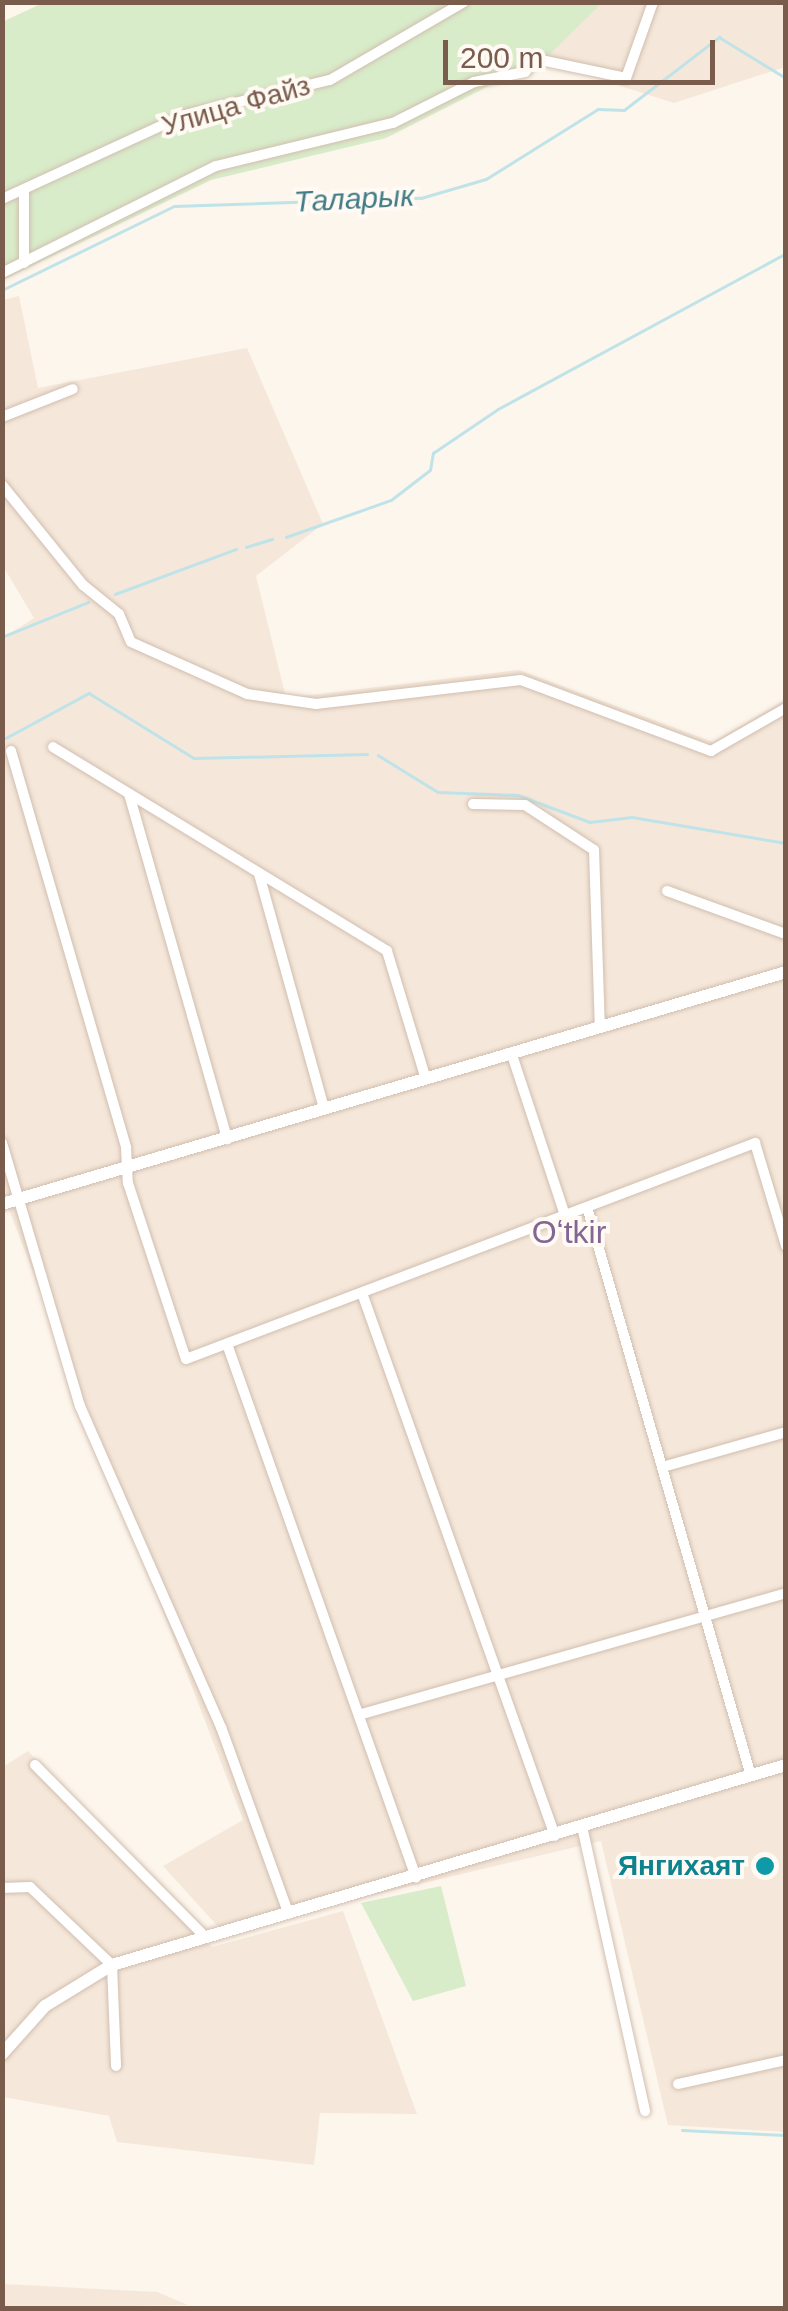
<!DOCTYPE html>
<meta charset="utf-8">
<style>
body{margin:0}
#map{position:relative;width:788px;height:2311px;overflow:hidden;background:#fdf6ec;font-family:Helvetica,sans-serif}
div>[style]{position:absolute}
.residential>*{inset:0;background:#f5e8da}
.green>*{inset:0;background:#d8ecc9}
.stream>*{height:2.5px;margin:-1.25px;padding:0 1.25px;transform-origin:1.25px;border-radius:1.25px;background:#bfe3e8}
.roads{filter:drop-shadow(0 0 2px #d1beb0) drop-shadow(0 0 2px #d1beb0)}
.minor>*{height:10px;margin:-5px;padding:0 5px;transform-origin:5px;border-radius:5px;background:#fff}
.tertiary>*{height:12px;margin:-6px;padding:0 6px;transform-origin:6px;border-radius:6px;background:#fff}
.dots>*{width:28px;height:28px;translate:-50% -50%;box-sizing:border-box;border:5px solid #fffaf3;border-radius:50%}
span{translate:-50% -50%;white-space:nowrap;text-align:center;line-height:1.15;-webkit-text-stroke:8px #fffaf3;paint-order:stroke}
.street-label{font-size:28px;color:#7a5c4d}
.culture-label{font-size:28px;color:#0d838f;font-weight:700}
.right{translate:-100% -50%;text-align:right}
.water-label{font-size:30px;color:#437c86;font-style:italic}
.quarter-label{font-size:32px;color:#846695}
.frame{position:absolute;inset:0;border:5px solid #7a5c4d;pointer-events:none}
.scale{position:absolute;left:443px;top:40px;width:272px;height:45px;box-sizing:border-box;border:5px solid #7a5c4d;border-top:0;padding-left:12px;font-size:30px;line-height:35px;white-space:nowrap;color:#7a5c4d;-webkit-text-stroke:8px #fffaf3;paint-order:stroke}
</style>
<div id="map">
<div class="residential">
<div style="clip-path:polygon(597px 3px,785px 3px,785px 67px,674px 103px,536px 59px)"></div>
<div style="clip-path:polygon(19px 296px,38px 388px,247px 348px,323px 524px,256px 576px,286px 698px,519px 670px,713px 742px,785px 700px,785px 2132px,668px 2125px,601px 1841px,222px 1931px,163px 1866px,243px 1820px,3px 1194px,3px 638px,34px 618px,3px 566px,3px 300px)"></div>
<div style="clip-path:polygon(28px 1751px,212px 1947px,343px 1911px,417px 2114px,320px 2113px,314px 2165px,117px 2142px,109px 2116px,3px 2097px,3px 1767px)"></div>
<div style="clip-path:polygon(3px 2284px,157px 2292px,188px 2305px,3px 2308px)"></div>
</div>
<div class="green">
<div style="clip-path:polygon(45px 2px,602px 3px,548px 56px,386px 138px,211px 180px,3px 280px,2px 22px)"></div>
<div style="clip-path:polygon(441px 1886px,466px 1986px,413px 2001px,361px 1903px)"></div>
</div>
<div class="stream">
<div style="left:2px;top:290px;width:191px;rotate:-26deg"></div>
<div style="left:174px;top:206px;width:247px;rotate:-1.9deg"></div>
<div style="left:421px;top:198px;width:68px;rotate:-16.3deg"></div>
<div style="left:486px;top:179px;width:132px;rotate:-32deg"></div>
<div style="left:598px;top:109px;width:26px;rotate:2deg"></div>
<div style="left:624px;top:110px;width:120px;rotate:-37.5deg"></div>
<div style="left:719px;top:37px;width:79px;rotate:31.5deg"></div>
<div style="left:286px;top:537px;width:111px;rotate:-19.4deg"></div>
<div style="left:391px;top:500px;width:49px;rotate:-37.6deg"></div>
<div style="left:430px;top:470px;width:17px;rotate:-80deg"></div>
<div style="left:433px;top:453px;width:78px;rotate:-34.1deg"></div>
<div style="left:498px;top:409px;width:328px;rotate:-28.4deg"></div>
<div style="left:246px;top:547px;width:27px;rotate:-17deg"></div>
<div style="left:115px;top:594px;width:129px;rotate:-20.4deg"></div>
<div style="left:2px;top:637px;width:93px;rotate:-22.1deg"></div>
<div style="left:2px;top:740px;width:99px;rotate:-28.4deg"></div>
<div style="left:89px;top:693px;width:123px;rotate:31.8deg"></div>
<div style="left:194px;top:758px;width:173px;rotate:-1.3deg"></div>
<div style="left:378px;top:755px;width:70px;rotate:31.7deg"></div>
<div style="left:438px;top:792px;width:80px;rotate:2.1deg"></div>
<div style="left:518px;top:795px;width:77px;rotate:20.6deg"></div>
<div style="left:590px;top:822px;width:42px;rotate:-6.8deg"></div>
<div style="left:632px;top:817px;width:156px;rotate:9.6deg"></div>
<div style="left:682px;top:2130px;width:104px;rotate:2.8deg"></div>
</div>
<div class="roads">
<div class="minor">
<div style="left:24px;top:193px;width:70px;rotate:90deg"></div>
<div style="left:2px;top:199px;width:201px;rotate:-24.7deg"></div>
<div style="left:185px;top:115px;width:149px;rotate:-13.6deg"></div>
<div style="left:330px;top:80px;width:155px;rotate:-30.2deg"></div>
<div style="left:2px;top:273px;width:239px;rotate:-26.6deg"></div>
<div style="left:216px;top:166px;width:182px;rotate:-13.7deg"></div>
<div style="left:393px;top:123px;width:91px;rotate:-26.8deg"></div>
<div style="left:474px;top:82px;width:52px;rotate:-11.1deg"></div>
<div style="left:525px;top:72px;width:17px;rotate:-50deg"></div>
<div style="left:536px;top:59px;width:92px;rotate:11.9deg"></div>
<div style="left:626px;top:78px;width:81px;rotate:-70.4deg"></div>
<div style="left:2px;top:417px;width:76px;rotate:-21.5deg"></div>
<div style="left:2px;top:485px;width:129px;rotate:51deg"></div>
<div style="left:83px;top:585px;width:46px;rotate:38.9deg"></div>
<div style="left:119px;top:614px;width:30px;rotate:67deg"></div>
<div style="left:131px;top:642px;width:127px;rotate:24.1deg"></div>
<div style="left:247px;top:694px;width:70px;rotate:8.2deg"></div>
<div style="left:316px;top:704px;width:206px;rotate:-6.7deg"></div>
<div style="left:521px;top:680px;width:203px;rotate:20.5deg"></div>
<div style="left:711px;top:751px;width:86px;rotate:-29.8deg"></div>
<div style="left:53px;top:747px;width:391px;rotate:31.4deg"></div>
<div style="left:387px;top:951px;width:134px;rotate:73.1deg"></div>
<div style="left:11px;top:751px;width:413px;rotate:73.8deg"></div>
<div style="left:126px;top:1148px;width:35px;rotate:87deg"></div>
<div style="left:128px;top:1183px;width:185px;rotate:71.8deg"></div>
<div style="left:186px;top:1359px;width:609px;rotate:-20.79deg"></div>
<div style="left:755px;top:1143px;width:108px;rotate:73.2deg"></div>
<div style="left:129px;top:794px;width:359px;rotate:74.1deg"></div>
<div style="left:473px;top:804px;width:52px;rotate:1.1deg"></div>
<div style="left:525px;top:805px;width:82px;rotate:33.1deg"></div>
<div style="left:594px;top:850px;width:178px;rotate:88.1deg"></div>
<div style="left:259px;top:874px;width:244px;rotate:74.5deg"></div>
<div style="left:667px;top:891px;width:127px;rotate:19.9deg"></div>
<div style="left:512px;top:1055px;width:169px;rotate:71.7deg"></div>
<div style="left:2px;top:1143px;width:274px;rotate:73.5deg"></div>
<div style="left:80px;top:1406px;width:351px;rotate:66.3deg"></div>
<div style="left:221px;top:1727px;width:197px;rotate:70.1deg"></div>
<div style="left:587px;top:1207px;width:592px;rotate:73.92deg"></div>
<div style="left:362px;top:1293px;width:576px;rotate:70.43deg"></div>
<div style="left:227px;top:1344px;width:566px;rotate:70.48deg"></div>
<div style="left:666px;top:1466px;width:125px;rotate:-15.8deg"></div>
<div style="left:362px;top:1714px;width:441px;rotate:-15.9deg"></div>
<div style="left:35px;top:1765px;width:240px;rotate:45.3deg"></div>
<div style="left:583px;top:1831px;width:287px;rotate:77.5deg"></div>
<div style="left:2px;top:1888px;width:28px;rotate:-2deg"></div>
<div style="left:30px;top:1887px;width:113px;rotate:43.6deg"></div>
<div style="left:112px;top:1965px;width:101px;rotate:87.7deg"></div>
<div style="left:678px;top:2084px;width:111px;rotate:-12.5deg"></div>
</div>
<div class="tertiary">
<div style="left:2px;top:1204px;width:818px;rotate:-16.48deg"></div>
<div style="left:2px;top:2054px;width:64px;rotate:-48.1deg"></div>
<div style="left:45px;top:2006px;width:79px;rotate:-31.5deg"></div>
<div style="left:112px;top:1965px;width:703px;rotate:-16.53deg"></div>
</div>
</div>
<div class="dots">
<div style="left:765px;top:1866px;background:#0f9aa8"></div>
</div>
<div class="street-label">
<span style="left:236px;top:106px;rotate:-16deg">Улица Файз</span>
</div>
<div class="culture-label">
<span class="right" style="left:745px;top:1866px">Янгихаят</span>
</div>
<div class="water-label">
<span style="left:354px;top:199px;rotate:-3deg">Таларык</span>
</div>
<div class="quarter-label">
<span style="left:569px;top:1232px">Oʻtkir</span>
</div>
<div class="frame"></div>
<div class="scale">200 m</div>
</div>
